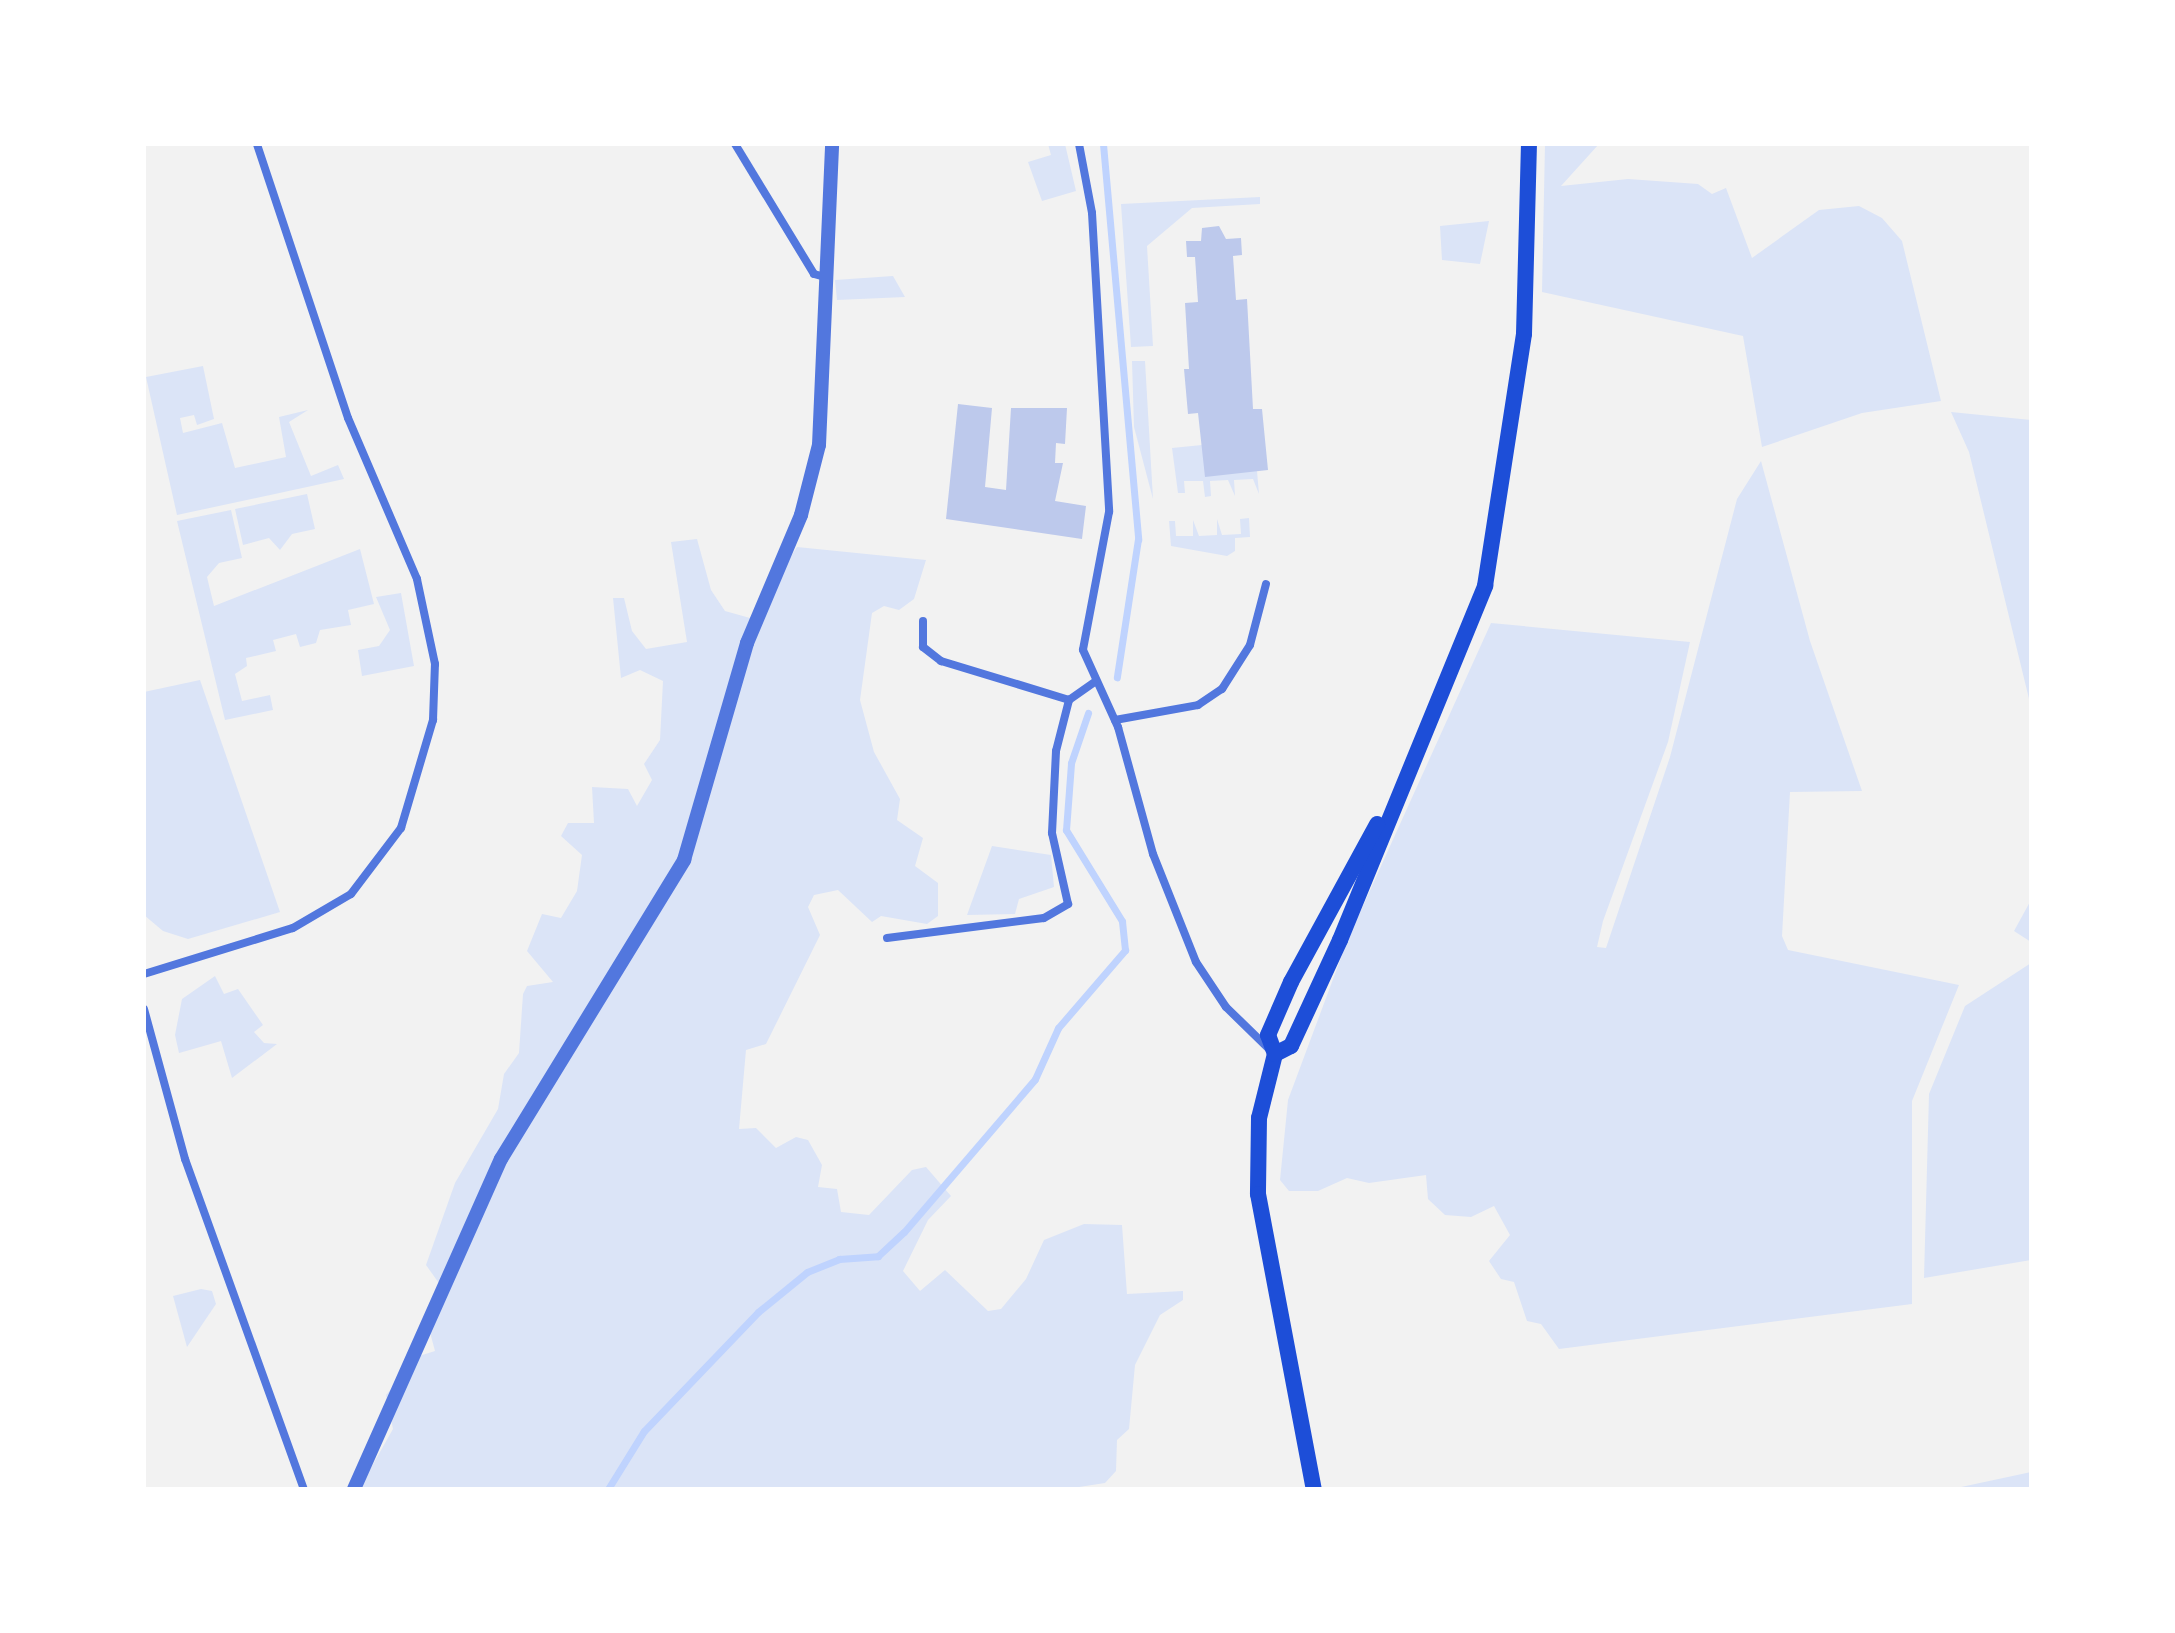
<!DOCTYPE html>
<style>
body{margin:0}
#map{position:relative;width:2175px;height:1633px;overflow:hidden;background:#f2f2f2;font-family:"Nunito Sans",sans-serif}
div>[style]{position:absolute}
.green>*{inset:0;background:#dbe4f7}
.stream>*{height:7px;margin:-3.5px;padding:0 3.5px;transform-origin:3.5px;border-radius:3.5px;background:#bfd3fe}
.building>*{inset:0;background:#bdc9ec}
.minor>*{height:8px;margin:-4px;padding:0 4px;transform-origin:4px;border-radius:4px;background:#5277de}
.tertiary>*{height:14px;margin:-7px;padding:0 7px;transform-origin:7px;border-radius:7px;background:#5277de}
.secondary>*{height:16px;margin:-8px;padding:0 8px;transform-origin:8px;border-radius:8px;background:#1d4ed8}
span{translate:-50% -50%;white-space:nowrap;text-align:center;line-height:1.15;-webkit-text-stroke:8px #fff;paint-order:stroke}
.frame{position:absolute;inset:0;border:146px solid #fff;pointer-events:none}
</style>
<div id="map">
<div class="green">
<div style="clip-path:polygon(1048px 144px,1065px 144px,1076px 191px,1042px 201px,1028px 162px,1051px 155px)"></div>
<div style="clip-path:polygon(1545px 144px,1599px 144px,1561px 186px,1628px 179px,1698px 184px,1712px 194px,1726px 188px,1752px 258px,1819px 210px,1859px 206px,1882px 218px,1902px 241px,1941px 401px,1862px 413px,1762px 447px,1743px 336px,1542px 292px)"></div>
<div style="clip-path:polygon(1260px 197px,1260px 204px,1192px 208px,1147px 246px,1153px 346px,1131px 347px,1121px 204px)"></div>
<div style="clip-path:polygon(1489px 221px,1480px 264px,1442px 260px,1440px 226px)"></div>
<div style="clip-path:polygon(893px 276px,905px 297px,837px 300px,835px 280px)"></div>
<div style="clip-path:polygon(1132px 361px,1145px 361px,1153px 499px,1134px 427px)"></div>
<div style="clip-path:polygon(203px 366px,214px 419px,197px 425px,194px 415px,180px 418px,183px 433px,222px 423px,235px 468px,286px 457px,279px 417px,308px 410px,289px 422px,311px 476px,338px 465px,344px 479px,177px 515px,146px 377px)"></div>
<div style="clip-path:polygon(1951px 412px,2031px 420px,2031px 707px,1969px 452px)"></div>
<div style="clip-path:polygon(1202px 445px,1257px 471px,1259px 494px,1253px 479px,1234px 480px,1235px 496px,1228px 480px,1210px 481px,1211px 496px,1205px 497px,1203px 481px,1184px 481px,1185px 493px,1178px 493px,1172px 448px)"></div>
<div style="clip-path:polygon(1761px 461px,1810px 641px,1862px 791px,1790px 792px,1782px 936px,1788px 950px,1959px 985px,1912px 1101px,1912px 1304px,1559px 1349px,1541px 1324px,1527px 1321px,1514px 1282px,1501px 1279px,1489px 1261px,1510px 1235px,1494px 1206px,1471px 1217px,1445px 1215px,1428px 1199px,1426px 1175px,1369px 1183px,1347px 1178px,1318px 1191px,1289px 1191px,1280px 1180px,1288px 1100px,1348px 939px,1491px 623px,1690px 642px,1668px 742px,1603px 921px,1597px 947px,1606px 948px,1670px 757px,1737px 499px)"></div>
<div style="clip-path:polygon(307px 494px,315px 529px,292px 534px,280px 550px,269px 538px,243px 545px,235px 509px)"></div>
<div style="clip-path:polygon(231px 510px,242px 558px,219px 563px,207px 577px,214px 606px,360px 549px,374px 604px,348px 610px,351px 625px,320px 630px,316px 643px,300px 647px,296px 634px,273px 640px,276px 651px,246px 658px,247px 666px,235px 674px,242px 701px,270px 695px,273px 710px,225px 720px,177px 521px)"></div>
<div style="clip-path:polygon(1249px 518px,1250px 537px,1235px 538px,1235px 551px,1227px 556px,1171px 546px,1169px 521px,1175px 521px,1176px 536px,1193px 536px,1193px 520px,1199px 536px,1217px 535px,1217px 519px,1222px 535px,1241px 534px,1240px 519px)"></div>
<div style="clip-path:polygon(697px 539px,711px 590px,725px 611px,750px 618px,797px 547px,926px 560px,914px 599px,899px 610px,884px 606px,872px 613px,860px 700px,874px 752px,900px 799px,897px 820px,923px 838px,915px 866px,938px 883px,938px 916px,927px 924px,881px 916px,872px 922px,838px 890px,814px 895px,808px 907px,820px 935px,766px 1044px,746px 1050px,739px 1129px,756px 1128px,776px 1148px,796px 1137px,808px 1140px,822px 1165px,818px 1187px,837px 1189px,841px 1212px,869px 1215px,912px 1170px,926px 1167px,951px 1196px,928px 1220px,903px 1271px,920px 1291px,945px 1270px,988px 1311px,1001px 1309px,1026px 1279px,1044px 1240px,1084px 1224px,1122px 1225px,1127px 1294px,1183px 1291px,1183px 1300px,1160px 1315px,1135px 1365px,1129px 1429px,1117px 1440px,1116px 1471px,1105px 1483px,1066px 1489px,359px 1489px,393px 1429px,386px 1395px,419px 1356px,435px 1351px,428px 1325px,441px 1286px,426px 1265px,455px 1183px,498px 1109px,504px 1074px,519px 1053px,523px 994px,527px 986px,553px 982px,527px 951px,542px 914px,561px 918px,577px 891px,582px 855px,561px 836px,568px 823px,594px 823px,592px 787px,628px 789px,637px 806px,652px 780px,644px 764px,660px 740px,663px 681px,640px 670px,621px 678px,613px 598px,624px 598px,632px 631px,646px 649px,687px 642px,671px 542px)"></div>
<div style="clip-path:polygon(401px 593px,414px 666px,362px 676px,358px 650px,379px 646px,390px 630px,376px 597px)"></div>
<div style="clip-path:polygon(200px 680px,280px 912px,188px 939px,163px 931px,144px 915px,144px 692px)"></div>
<div style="clip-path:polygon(992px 846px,1051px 855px,1054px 887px,1019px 899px,1015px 914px,967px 915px)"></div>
<div style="clip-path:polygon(2031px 900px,2031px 942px,2014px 931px)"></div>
<div style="clip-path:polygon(2031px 963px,2031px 1260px,1924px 1278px,1929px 1094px,1965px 1006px)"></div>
<div style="clip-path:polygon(215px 976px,224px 994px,238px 989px,263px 1025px,254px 1032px,264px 1043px,277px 1044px,232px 1078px,221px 1041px,179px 1053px,175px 1035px,182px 999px)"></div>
<div style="clip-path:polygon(201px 1289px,212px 1291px,216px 1304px,187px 1347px,173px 1296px)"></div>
<div style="clip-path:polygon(2031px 1472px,2031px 1489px,1952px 1489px)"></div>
</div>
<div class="stream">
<div style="left:1103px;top:144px;width:397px;rotate:84.9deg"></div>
<div style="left:1138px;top:539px;width:140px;rotate:98.7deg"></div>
<div style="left:608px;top:1489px;width:68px;rotate:-58.2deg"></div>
<div style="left:644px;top:1431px;width:165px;rotate:-46.2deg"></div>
<div style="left:758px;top:1312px;width:63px;rotate:-39.2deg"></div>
<div style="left:807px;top:1272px;width:35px;rotate:-22deg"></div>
<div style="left:839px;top:1259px;width:39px;rotate:-4deg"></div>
<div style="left:878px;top:1256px;width:35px;rotate:-43deg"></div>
<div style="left:904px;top:1232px;width:201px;rotate:-49.4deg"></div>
<div style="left:1035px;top:1079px;width:56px;rotate:-65.7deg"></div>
<div style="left:1058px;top:1028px;width:103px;rotate:-49.3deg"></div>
<div style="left:1125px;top:950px;width:29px;rotate:-96deg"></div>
<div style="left:1122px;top:921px;width:107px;rotate:-121.6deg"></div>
<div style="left:1066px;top:830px;width:67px;rotate:-85.7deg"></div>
<div style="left:1071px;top:763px;width:53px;rotate:-71.2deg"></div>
</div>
<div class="building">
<div style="clip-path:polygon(1219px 226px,1226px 239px,1241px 238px,1242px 255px,1233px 256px,1236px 300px,1247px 299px,1253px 409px,1262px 409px,1268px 470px,1205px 477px,1198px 413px,1188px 414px,1184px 369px,1189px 369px,1185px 303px,1198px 302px,1195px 257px,1187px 257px,1186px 241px,1201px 241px,1202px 228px)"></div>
<div style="clip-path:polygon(958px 404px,992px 408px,985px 487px,1006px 490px,1011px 408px,1067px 408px,1065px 444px,1056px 443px,1055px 463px,1063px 463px,1055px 501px,1086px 506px,1082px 539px,946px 519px)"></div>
</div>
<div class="minor">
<div style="left:735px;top:144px;width:152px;rotate:58.7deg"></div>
<div style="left:814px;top:274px;width:11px;rotate:15deg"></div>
<div style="left:1079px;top:144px;width:70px;rotate:79.3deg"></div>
<div style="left:1092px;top:213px;width:299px;rotate:86.7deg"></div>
<div style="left:1109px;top:512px;width:140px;rotate:100.7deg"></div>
<div style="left:1083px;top:650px;width:85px;rotate:65.6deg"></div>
<div style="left:1118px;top:727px;width:132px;rotate:74.6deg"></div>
<div style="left:1153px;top:854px;width:116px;rotate:68.3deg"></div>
<div style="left:1196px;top:962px;width:54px;rotate:56.3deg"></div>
<div style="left:1226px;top:1007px;width:60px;rotate:44.3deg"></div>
<div style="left:923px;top:621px;width:26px;rotate:90deg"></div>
<div style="left:923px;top:647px;width:23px;rotate:38deg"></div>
<div style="left:941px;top:661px;width:134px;rotate:16.9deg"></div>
<div style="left:1115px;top:720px;width:84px;rotate:-10.2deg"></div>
<div style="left:1198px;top:705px;width:29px;rotate:-34deg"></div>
<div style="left:1222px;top:689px;width:52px;rotate:-57.5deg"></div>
<div style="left:1250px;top:645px;width:63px;rotate:-75.3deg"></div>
<div style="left:887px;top:938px;width:158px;rotate:-7.3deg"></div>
<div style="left:1044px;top:918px;width:28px;rotate:-30deg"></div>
<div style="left:1068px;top:904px;width:73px;rotate:-102.7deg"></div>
<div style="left:1052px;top:833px;width:82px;rotate:-87.2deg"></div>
<div style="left:1056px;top:751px;width:53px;rotate:-75.7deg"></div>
<div style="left:1069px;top:700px;width:33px;rotate:-35deg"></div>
<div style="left:144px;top:974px;width:156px;rotate:-17.2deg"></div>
<div style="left:293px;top:928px;width:67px;rotate:-30.4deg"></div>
<div style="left:351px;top:894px;width:83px;rotate:-52.9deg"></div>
<div style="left:401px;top:828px;width:113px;rotate:-73.5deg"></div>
<div style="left:433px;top:720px;width:56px;rotate:-88deg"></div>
<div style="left:435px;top:664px;width:87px;rotate:-102deg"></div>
<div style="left:417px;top:579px;width:175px;rotate:-113.2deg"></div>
<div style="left:348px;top:418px;width:289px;rotate:-108.4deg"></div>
<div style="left:144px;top:1009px;width:156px;rotate:74.7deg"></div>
<div style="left:185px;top:1159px;width:351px;rotate:70.2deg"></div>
</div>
<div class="tertiary">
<div style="left:354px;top:1489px;width:361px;rotate:-66deg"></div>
<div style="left:501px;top:1159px;width:351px;rotate:-58.5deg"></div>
<div style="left:684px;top:860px;width:226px;rotate:-73.8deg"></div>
<div style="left:747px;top:643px;width:139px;rotate:-67.1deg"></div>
<div style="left:801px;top:515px;width:72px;rotate:-75.6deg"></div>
<div style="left:819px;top:445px;width:301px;rotate:-87.5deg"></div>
</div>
<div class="secondary">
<div style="left:1275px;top:1054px;width:18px;rotate:-27deg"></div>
<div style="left:1291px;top:1046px;width:117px;rotate:-65.2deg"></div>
<div style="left:1340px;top:940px;width:383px;rotate:-67.7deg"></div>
<div style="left:1485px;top:586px;width:255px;rotate:-81.2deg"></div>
<div style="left:1524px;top:334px;width:190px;rotate:-88.5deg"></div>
<div style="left:1275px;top:1054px;width:66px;rotate:104deg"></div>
<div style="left:1259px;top:1118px;width:76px;rotate:90.8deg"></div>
<div style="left:1258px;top:1194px;width:300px;rotate:79.3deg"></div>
<div style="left:1275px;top:1054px;width:20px;rotate:-110deg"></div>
<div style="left:1268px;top:1035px;width:58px;rotate:-66.5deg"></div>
<div style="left:1291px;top:982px;width:180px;rotate:-61.4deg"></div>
</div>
<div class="frame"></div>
</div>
